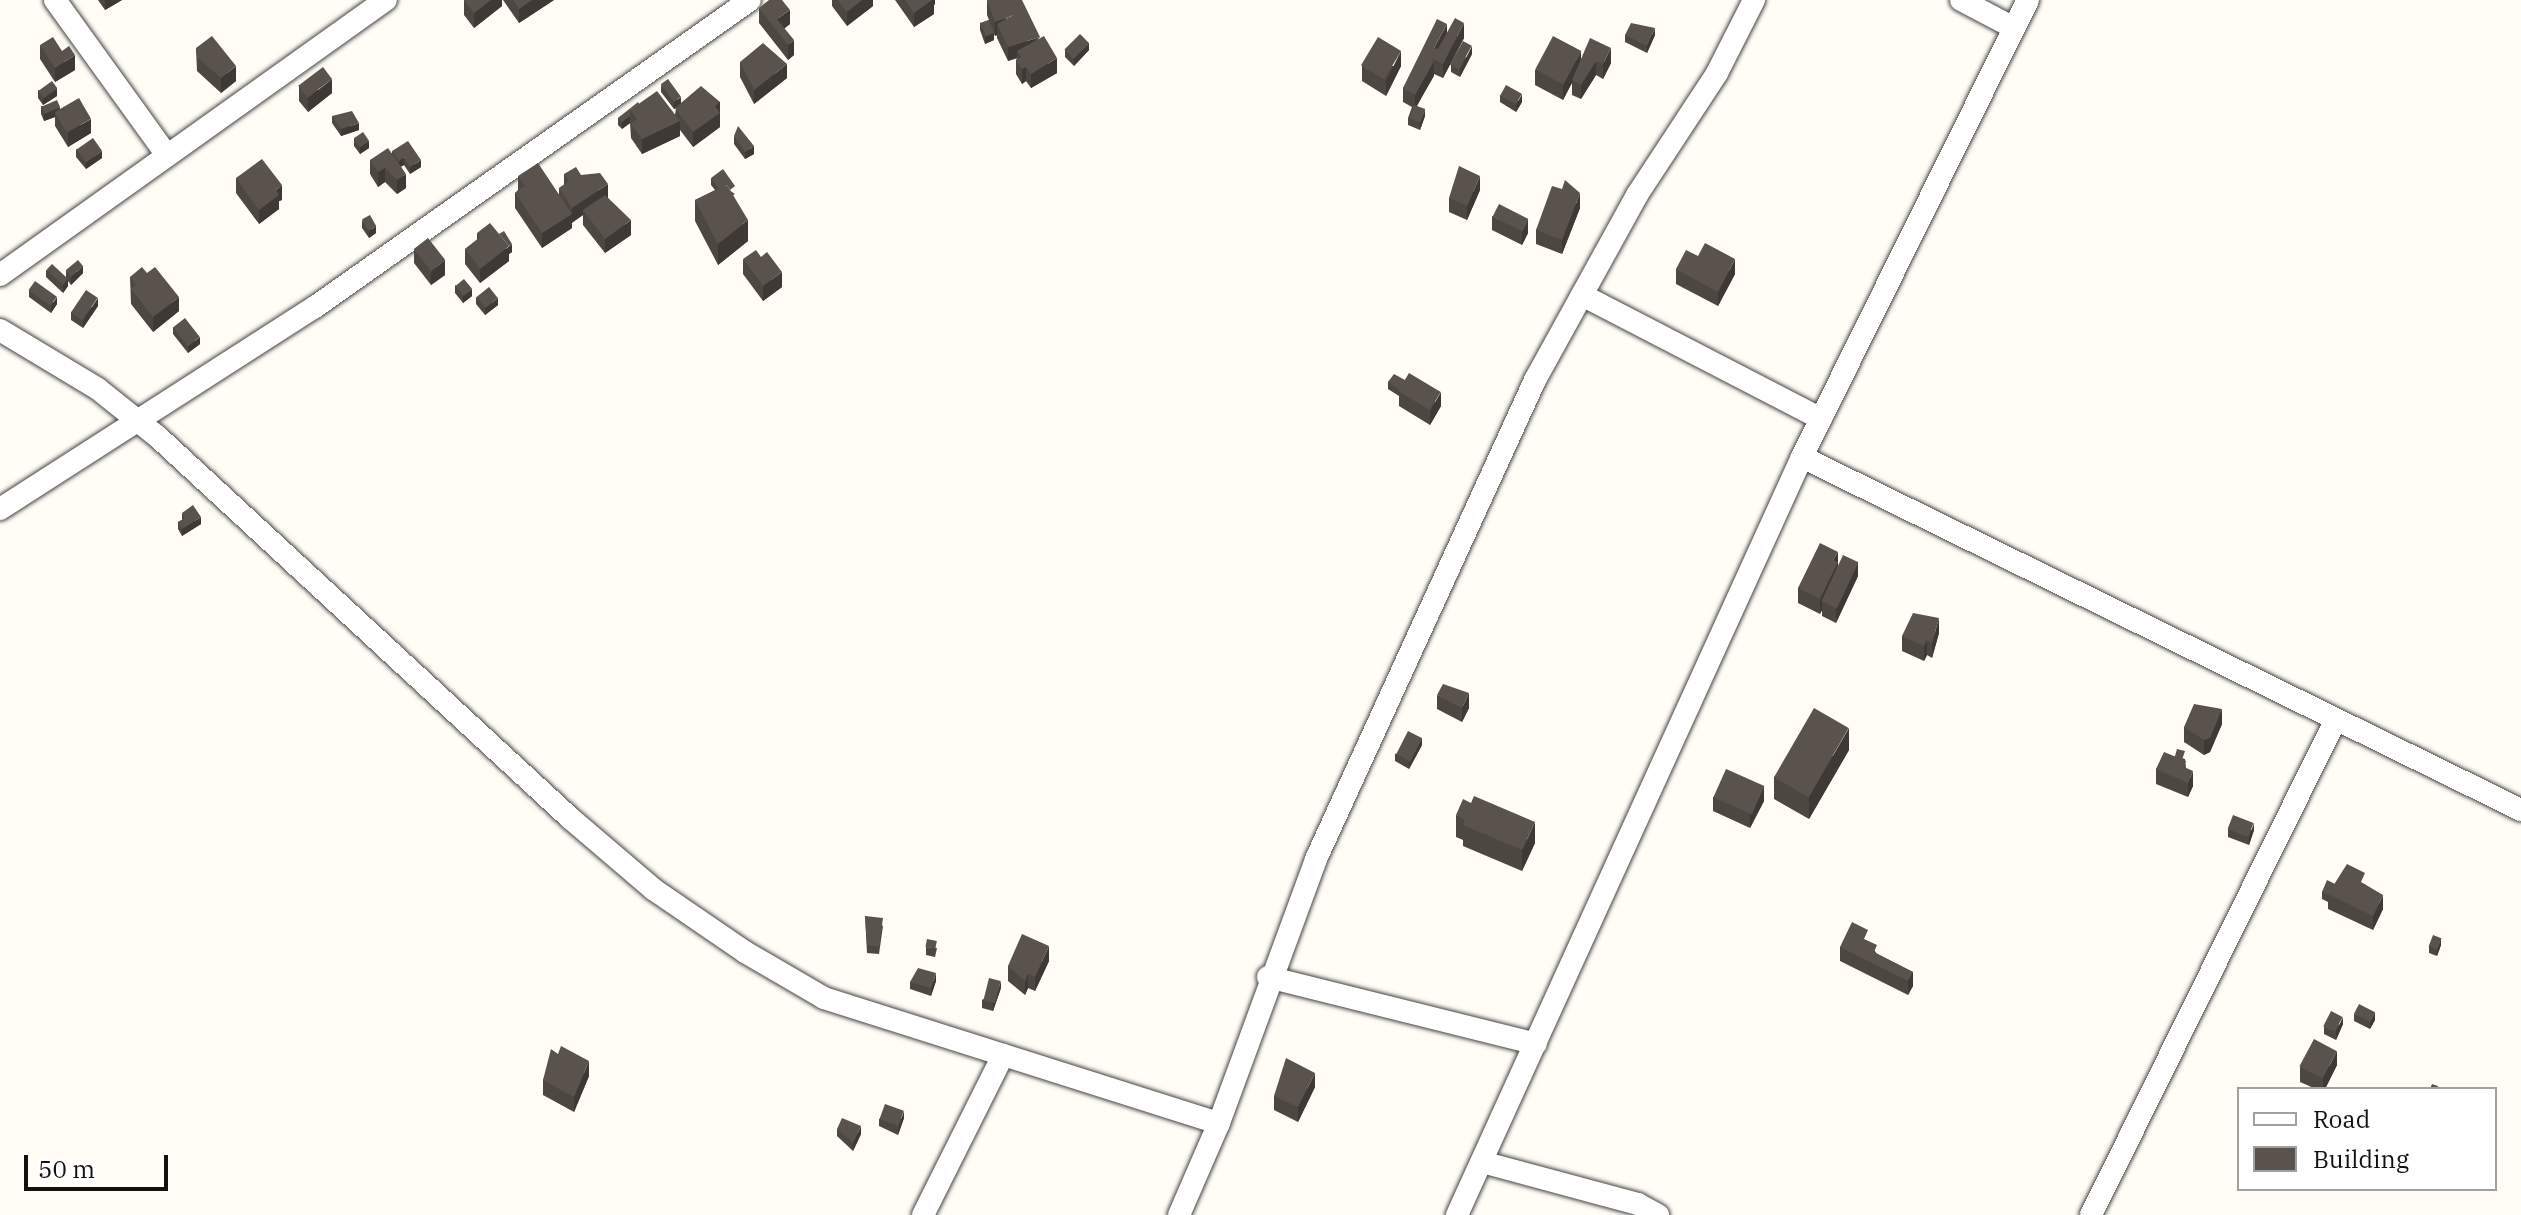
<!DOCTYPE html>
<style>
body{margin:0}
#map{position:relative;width:2521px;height:1215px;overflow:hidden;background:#fffdf5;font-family:"IBM Plex Serif",serif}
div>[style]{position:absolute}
.roads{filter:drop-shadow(0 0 2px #444) drop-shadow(0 0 2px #444)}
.minor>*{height:22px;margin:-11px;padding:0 11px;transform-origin:11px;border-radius:11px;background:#fff}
.wall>*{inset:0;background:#4d4742}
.shaded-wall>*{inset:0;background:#3f3936}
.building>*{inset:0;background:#5a524d;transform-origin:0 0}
span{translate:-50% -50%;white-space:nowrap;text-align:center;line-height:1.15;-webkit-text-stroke:8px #fff;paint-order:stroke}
.legend{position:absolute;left:2237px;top:1087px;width:260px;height:104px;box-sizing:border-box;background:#fff;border:2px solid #a0a0a0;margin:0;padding:10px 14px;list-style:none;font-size:24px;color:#111}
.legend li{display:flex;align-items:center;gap:16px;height:40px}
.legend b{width:40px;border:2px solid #a0a0a0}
.scale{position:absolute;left:24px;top:1155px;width:144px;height:36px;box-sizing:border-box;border:4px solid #111;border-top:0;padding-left:10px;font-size:24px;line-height:28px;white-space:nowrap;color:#111;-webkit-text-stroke:6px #fff;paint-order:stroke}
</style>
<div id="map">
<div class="roads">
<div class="minor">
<div style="left:55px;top:0;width:190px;rotate:54.2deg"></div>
<div style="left:1961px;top:0;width:60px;rotate:27.8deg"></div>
<div style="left:0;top:275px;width:474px;rotate:-35.5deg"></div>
<div style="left:1582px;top:295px;width:269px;rotate:27.4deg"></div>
<div style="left:0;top:330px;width:114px;rotate:31deg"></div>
<div style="left:98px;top:389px;width:77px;rotate:38.7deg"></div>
<div style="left:158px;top:437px;width:561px;rotate:42.76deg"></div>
<div style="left:570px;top:818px;width:109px;rotate:40.5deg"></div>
<div style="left:653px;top:889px;width:112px;rotate:34.4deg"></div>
<div style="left:745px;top:952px;width:91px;rotate:30.2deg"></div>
<div style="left:824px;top:998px;width:414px;rotate:17.6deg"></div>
<div style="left:1219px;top:1123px;width:281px;rotate:-69.8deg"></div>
<div style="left:1316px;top:859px;width:527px;rotate:-65.43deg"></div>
<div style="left:1535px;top:380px;width:211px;rotate:-61.1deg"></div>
<div style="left:1637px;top:195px;width:146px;rotate:-56.7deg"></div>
<div style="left:1717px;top:73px;width:82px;rotate:-63.1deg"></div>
<div style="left:1802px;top:457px;width:801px;rotate:26.15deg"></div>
<div style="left:0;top:509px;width:374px;rotate:-32.7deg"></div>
<div style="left:315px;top:307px;width:532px;rotate:-35.21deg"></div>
<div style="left:1268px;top:977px;width:276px;rotate:14deg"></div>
<div style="left:1482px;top:1162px;width:162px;rotate:15.1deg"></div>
<div style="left:1638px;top:1204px;width:23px;rotate:29deg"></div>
<div style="left:923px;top:1215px;width:179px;rotate:-63.4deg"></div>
<div style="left:1179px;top:1215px;width:100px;rotate:-66.5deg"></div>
<div style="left:1457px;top:1215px;width:833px;rotate:-65.53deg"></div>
<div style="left:1802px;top:457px;width:510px;rotate:-63.69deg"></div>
<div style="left:2091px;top:1215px;width:553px;rotate:-63.71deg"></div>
</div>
</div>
<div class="wall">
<div style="clip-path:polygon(98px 0,122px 0,105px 10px)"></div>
<div style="clip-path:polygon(464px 0,502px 0,502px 6px,474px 28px,464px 15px)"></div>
<div style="clip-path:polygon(503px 0,554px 0,519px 23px)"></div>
<div style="clip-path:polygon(832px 0,873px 0,873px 6px,847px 26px,832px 6px)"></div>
<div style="clip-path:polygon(895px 0,935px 0,935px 4px,934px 5px,934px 14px,914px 27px)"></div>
<div style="clip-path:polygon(987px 0,1057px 73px,1031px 88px,1026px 81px,1022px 84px,1016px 74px,1016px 60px,1017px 58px,1008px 61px,997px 38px,997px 35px,995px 36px,994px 34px,994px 40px,985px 44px,980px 30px,980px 23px,989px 20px,987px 15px)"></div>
<div style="clip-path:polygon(759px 8px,790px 24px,784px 28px,794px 55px,788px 60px,759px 23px)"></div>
<div style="clip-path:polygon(1447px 34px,1464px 38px,1443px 78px,1434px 74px,1417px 106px,1425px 116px,1420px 130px,1408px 125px,1408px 118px,1412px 107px,1403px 102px,1403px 88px)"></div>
<div style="clip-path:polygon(1625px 35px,1655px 35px,1647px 53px,1625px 42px)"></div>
<div style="clip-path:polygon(40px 45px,75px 70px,55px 82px,40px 59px)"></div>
<div style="clip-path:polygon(196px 48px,236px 81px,221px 93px,197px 71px)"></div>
<div style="clip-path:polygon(1065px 50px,1089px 50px,1074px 66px,1065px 57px)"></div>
<div style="clip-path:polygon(1472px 54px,1460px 77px,1451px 72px,1451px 65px)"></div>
<div style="clip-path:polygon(1581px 59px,1611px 63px,1603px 79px,1596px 75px,1581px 99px,1572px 95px,1572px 83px,1563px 100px,1535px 85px,1535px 70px)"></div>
<div style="clip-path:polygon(740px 62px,787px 78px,754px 104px,740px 77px)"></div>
<div style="clip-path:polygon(1362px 66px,1401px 66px,1386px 96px,1362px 81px)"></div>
<div style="clip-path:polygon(661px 85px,681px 103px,720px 102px,720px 127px,693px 147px,680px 130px,680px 136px,642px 154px,631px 138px,630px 123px,622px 129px,618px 125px,618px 118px,639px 104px,675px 115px,676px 108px,674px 109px,661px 92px)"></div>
<div style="clip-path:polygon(299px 86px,332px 93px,308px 112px,299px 101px)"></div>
<div style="clip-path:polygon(38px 90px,57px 96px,43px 105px,38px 98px)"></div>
<div style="clip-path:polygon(1500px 95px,1522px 102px,1516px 112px,1500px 102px)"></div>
<div style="clip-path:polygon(41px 106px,60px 109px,91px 133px,68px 147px,55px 126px,55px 117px,44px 121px,41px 114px)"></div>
<div style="clip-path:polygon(332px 116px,359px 130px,341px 136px,332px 123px)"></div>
<div style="clip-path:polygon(734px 136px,754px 154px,745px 159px,734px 144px)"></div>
<div style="clip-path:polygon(354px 138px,369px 148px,360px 154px,354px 146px)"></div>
<div style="clip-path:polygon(76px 149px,102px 158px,86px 169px,76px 157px)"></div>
<div style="clip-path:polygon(392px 151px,421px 167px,410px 174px,404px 165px,401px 166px,406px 188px,397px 194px,385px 182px,378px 187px,370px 174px,370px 160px,392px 153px)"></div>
<div style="clip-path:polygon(564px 174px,581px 175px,608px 198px,631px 235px,605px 253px,583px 225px,583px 215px,572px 222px,572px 228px,542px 248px,515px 208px,515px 193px,518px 190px,518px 176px,559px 195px,559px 188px,564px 185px)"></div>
<div style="clip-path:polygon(236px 178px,282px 200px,279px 201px,279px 209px,259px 224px,236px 193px)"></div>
<div style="clip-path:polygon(711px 178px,735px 194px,733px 195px,748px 241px,718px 265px,695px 221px,695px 200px,715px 190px,711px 185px)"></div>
<div style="clip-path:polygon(1562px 189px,1580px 208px,1562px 254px,1536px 244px,1536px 230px)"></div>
<div style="clip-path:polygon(1480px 190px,1467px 220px,1449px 212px,1449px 198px)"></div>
<div style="clip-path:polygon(1492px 216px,1528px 233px,1522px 245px,1492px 230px)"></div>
<div style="clip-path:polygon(362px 220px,376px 233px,369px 238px,362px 228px)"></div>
<div style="clip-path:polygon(477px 233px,512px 252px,509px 254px,509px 261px,480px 283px,465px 264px,465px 249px,477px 240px)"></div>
<div style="clip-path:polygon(414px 249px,445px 275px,431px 285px,414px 263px)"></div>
<div style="clip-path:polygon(1698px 256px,1735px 274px,1718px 306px,1676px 284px,1676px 269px)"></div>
<div style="clip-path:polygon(743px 259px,782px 287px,763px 301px,743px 274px)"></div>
<div style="clip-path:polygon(46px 270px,66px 277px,66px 271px,83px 273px,71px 285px,68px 281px,68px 286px,63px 293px,46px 277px)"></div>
<div style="clip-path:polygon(147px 273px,179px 311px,153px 332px,131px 304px,130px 277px)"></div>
<div style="clip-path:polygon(455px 285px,472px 296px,463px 303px,455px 293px)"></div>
<div style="clip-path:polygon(29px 290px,57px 304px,51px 313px,29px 297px)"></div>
<div style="clip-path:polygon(476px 297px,498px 305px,485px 315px,476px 304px)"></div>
<div style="clip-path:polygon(98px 306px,83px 328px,71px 320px,71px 312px)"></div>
<div style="clip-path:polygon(173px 327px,200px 344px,188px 353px,173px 334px)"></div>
<div style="clip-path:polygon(1405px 380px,1441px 406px,1430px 425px,1399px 406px,1399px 396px,1388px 389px,1388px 382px)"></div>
<div style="clip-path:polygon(182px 513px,201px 524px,182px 536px,178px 529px,178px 522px,182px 520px)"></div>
<div style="clip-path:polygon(1838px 562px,1838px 566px,1858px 576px,1836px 623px,1822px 616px,1822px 610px,1820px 614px,1798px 603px,1798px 588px)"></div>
<div style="clip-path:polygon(1939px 633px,1932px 658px,1927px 655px,1924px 661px,1902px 651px,1902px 636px)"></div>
<div style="clip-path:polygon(1437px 695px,1469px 708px,1462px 722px,1437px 709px)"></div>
<div style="clip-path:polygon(2222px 724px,2210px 752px,2204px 755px,2184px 742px,2184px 727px)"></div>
<div style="clip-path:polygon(1422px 745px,1409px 769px,1395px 761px,1395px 754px)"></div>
<div style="clip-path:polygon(1849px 750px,1809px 819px,1774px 799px,1774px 777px)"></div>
<div style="clip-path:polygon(2175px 756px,2185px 759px,2186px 768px,2193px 786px,2188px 797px,2156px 784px,2156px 769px)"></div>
<div style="clip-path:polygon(1713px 797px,1764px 801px,1750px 828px,1713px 811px)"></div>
<div style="clip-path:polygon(1456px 815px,1535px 843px,1522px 871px,1463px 846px,1463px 840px,1456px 837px)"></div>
<div style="clip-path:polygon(2228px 829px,2254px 830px,2249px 845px,2228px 837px)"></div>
<div style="clip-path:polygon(2335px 884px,2365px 884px,2383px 909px,2373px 930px,2328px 909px,2328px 902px,2322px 899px,2322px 892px)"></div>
<div style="clip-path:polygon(865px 916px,883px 926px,879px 954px,867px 953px)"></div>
<div style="clip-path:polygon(1868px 941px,1877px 954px,1913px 972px,1913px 986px,1908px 995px,1840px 961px,1840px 947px)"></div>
<div style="clip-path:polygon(2441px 945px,2437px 956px,2429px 953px,2429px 946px)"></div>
<div style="clip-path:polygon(926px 947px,937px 948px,935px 957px,926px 955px)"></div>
<div style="clip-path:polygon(1049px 961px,1035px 991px,1028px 988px,1025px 995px,1008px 981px,1008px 966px)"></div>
<div style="clip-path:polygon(936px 981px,931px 996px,910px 989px,910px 982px)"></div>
<div style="clip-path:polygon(1001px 988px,993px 1011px,982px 1008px,982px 1000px)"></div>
<div style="clip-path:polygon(2354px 1014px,2375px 1020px,2370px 1029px,2354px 1021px)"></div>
<div style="clip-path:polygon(2343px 1024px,2336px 1040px,2324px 1034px,2324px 1027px)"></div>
<div style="clip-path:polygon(558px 1054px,589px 1076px,574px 1112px,543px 1095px,543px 1080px)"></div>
<div style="clip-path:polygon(2337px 1065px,2325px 1089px,2316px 1089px,2300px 1082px,2300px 1067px)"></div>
<div style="clip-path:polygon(1315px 1087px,1298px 1122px,1274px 1110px,1274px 1096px)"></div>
<div style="clip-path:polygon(904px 1118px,898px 1135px,879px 1126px,879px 1119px)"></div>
<div style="clip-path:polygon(837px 1129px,861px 1134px,853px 1151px,837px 1136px)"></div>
</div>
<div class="shaded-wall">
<div style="clip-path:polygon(105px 0,122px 0,105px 10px)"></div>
<div style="clip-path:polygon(491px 0,502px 0,502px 6px,474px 28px,474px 13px)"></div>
<div style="clip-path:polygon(532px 0,554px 0,519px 23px,519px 9px)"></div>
<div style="clip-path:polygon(862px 0,873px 0,873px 6px,847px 26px,847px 12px)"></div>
<div style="clip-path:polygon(929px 0,935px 0,935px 4px,934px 5px,934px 14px,914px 27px,914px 13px)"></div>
<div style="clip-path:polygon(790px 10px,790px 24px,779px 33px,777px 19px)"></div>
<div style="clip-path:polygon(1014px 15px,997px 24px,997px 35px,995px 36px,995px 22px)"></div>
<div style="clip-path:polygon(1464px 23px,1464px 38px,1443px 78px,1443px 64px)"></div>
<div style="clip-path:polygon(1447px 24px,1447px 38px,1435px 60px,1434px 48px)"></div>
<div style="clip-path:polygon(1655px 28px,1655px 35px,1647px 53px,1647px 46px)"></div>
<div style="clip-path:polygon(994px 33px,994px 40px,985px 44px,985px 37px)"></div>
<div style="clip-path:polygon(1040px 37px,1021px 57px,1017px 51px,1017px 58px,1008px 61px,1008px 47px)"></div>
<div style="clip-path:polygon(794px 40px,794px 55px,788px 60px,788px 45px)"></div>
<div style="clip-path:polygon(1089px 43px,1089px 50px,1074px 66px,1074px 58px)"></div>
<div style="clip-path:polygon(1472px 46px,1472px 54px,1460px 77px,1460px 70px)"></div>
<div style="clip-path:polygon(1611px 48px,1611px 63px,1603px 79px,1603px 64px)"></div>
<div style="clip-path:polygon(1401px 51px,1401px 66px,1386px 96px,1386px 81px)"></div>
<div style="clip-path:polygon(1581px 51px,1581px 65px,1563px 100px,1563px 85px)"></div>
<div style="clip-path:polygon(75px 55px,75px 70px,55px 82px,55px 68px)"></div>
<div style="clip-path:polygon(1057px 58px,1057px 73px,1031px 88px,1031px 74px)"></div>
<div style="clip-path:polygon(1434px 61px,1434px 76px,1415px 109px,1415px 95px)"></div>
<div style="clip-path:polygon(1596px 61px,1596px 75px,1581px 99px,1581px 85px)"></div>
<div style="clip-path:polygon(787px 64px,787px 78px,754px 104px,754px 90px)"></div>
<div style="clip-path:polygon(236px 66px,236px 81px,221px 93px,221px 78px)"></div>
<div style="clip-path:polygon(1026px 67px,1026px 81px,1022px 84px,1022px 69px)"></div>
<div style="clip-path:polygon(332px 79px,332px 93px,308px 112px,308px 98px)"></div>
<div style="clip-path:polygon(57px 88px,57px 96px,43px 105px,43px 98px)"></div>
<div style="clip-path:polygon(1522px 94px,1522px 102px,1516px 112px,1516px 105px)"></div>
<div style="clip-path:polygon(681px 97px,681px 105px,674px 109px,674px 102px)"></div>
<div style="clip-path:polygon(720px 102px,720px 127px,693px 147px,693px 132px,715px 106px)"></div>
<div style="clip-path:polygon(60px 107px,60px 115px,55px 112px,55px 117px,44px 121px,44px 114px)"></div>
<div style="clip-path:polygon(1425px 109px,1425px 116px,1420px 130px,1420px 123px)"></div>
<div style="clip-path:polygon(630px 116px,630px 123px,622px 129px,622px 122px)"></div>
<div style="clip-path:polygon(91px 119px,91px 133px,68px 147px,68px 132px)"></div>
<div style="clip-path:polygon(680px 121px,680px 136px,642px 154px,642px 139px)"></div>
<div style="clip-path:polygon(359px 123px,359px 130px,341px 136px,341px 129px)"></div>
<div style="clip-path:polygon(369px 141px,369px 148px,360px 154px,360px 146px)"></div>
<div style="clip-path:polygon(754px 146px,754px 154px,745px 159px,745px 152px)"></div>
<div style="clip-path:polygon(102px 151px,102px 158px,86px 169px,86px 162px)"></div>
<div style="clip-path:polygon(404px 157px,404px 165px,399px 168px,399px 161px)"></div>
<div style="clip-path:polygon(421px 160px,421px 167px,410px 174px,410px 167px)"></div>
<div style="clip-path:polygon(385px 168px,385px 182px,378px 187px,378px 172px)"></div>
<div style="clip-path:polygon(406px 174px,406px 188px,397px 194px,397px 180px)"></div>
<div style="clip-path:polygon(1480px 176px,1480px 190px,1467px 220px,1467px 206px)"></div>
<div style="clip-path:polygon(608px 184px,608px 199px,583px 210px,583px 215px,572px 223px,572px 208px)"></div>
<div style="clip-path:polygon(282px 185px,282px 200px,279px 201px,279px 209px,259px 224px,259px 210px,276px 190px)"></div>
<div style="clip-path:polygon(1580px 193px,1580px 208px,1562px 254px,1562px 240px)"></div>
<div style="clip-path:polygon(572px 214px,572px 228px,542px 248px,542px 233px)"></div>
<div style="clip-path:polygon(1528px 219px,1528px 233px,1522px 245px,1522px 231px)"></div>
<div style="clip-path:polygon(631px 220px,631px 235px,605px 253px,605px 239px)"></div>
<div style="clip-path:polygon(748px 220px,748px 241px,718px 265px,718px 244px)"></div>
<div style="clip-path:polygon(376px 226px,376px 233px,369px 238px,369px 231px)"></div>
<div style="clip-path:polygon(512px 244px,512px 252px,509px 254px,509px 261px,480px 283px,480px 269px)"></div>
<div style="clip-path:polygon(1735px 259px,1735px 274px,1718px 306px,1718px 292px)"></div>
<div style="clip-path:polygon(445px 260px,445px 275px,431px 285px,431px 271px)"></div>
<div style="clip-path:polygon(83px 266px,83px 273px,71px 285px,71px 277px)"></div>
<div style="clip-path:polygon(782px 272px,782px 287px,763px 301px,763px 286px)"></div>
<div style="clip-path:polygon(68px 279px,68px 286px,63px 293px,63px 285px)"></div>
<div style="clip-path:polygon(472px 289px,472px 296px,463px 303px,463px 296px)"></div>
<div style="clip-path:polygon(57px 297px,57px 304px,51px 313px,51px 306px)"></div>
<div style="clip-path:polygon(179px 297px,179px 311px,153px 332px,153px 317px)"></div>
<div style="clip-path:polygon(98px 298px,98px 306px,83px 328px,83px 320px)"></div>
<div style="clip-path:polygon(498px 298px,498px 305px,485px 315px,485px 308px)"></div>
<div style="clip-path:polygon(200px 337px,200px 344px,188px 353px,188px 346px)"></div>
<div style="clip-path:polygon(1441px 392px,1441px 406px,1430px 425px,1430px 411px)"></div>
<div style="clip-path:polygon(201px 517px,201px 524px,182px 536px,182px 529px)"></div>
<div style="clip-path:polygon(1838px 552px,1838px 577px,1822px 602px,1822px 610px,1820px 614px,1820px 599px,1833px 560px)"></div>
<div style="clip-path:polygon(1858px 562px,1858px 576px,1836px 623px,1836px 608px)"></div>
<div style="clip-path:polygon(1939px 618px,1939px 633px,1932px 658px,1932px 643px)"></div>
<div style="clip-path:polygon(1927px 640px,1927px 655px,1924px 661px,1924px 646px)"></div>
<div style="clip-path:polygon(1469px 693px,1469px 708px,1462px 722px,1462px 708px)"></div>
<div style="clip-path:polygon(2222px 709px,2222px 724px,2210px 752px,2204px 755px,2204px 740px)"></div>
<div style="clip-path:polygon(1849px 728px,1849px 750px,1809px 819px,1809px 797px)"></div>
<div style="clip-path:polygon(1422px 738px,1422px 745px,1409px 769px,1409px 761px)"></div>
<div style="clip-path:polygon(2193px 771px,2193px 786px,2188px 797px,2188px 783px)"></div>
<div style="clip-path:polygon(1764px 786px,1764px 801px,1750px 828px,1750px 814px)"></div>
<div style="clip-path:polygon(1535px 822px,1535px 843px,1522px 871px,1522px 850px)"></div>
<div style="clip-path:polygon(2254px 823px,2254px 830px,2249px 845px,2249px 837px)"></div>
<div style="clip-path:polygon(2383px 895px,2383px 909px,2373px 930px,2373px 916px)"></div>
<div style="clip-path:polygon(2441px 938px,2441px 945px,2437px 956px,2437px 949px)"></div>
<div style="clip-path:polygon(1049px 946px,1049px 961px,1035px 991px,1035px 977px)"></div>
<div style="clip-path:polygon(1913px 972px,1913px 986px,1908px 995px,1908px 981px)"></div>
<div style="clip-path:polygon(936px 973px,936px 981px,931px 996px,931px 988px)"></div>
<div style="clip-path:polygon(1028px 974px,1028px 988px,1025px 995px,1025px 981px)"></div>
<div style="clip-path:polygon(1001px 981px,1001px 988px,993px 1011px,993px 1004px)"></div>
<div style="clip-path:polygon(2375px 1012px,2375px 1020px,2370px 1029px,2370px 1022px)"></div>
<div style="clip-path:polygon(2343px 1017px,2343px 1024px,2336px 1040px,2336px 1032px)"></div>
<div style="clip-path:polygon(2337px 1051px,2337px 1065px,2325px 1089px,2323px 1089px,2323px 1078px)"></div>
<div style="clip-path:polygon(589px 1061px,589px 1076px,574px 1112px,574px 1097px)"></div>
<div style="clip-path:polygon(1315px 1073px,1315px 1087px,1298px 1122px,1298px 1107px)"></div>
<div style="clip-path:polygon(904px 1111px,904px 1118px,898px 1135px,898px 1128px)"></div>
<div style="clip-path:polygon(861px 1126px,861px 1134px,853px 1151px,853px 1143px)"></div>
</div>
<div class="building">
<div style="clip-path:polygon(464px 0,491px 0,474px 13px)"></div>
<div style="clip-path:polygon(513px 0,532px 0,519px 9px)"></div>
<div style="clip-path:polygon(769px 0,782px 0,790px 10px,777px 19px,794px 40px,788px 45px,759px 8px)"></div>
<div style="clip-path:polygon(838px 0,862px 0,847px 12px)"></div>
<div style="clip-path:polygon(905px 0,932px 0,914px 13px)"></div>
<div style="clip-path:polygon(987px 0,1022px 0,1040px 37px,1008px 47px,997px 24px,1014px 15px,995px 22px)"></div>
<div style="clip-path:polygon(1455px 18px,1464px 23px,1443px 64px,1429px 57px,1434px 61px,1415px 95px,1403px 88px,1437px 19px,1447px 24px,1434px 48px,1438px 49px)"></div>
<div style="left:989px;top:20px;width:14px;height:9px;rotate:69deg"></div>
<div style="clip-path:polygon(1631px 23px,1655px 28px,1647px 46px,1625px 35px)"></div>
<div style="left:1080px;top:34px;width:13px;height:22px;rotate:45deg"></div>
<div style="clip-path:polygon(212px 36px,236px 66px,221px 78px,197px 57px,196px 48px)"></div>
<div style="clip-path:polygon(1044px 36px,1057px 58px,1031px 74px,1026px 67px,1022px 69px,1016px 60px,1021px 57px,1017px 51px)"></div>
<div style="left:1553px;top:36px;width:32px;height:38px;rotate:28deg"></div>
<div style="clip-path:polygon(53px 37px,62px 51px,69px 46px,75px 55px,55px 68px,40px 45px)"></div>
<div style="left:1378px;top:37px;width:27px;height:33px;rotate:31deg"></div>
<div style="clip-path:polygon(1590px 38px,1611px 48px,1603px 64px,1596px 61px,1581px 85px,1572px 80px)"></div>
<div style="left:1463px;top:41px;width:10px;height:27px;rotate:29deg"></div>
<div style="clip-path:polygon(763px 43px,787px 64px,754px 90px,740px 62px)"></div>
<div style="left:323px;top:67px;width:15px;height:31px;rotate:53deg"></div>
<div style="left:668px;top:79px;width:22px;height:9px;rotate:54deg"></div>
<div style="left:52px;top:81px;width:9px;height:17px;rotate:54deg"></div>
<div style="left:1506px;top:85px;width:18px;height:12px;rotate:29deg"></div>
<div style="clip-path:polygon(701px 86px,720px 102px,715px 106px,720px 113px,693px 132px,675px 108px)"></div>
<div style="clip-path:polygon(657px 91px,680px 121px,642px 139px,631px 124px,637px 119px,630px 110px)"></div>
<div style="left:79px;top:98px;width:24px;height:28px;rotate:60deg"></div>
<div style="left:57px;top:100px;width:8px;height:17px;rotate:67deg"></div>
<div style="clip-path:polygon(638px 102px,639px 104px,630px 110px,630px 116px,622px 122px,618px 118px)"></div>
<div style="left:1414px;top:105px;width:12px;height:14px;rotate:20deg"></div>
<div style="clip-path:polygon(352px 111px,359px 123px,341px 129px,332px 116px)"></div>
<div style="clip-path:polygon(738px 126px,754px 146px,745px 152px,734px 136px)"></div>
<div style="left:363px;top:132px;width:11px;height:11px;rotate:56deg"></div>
<div style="left:93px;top:138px;width:16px;height:20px;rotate:55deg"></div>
<div style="clip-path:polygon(408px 141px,421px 160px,410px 167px,404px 157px,399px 161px,392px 151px)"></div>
<div style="clip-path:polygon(388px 148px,406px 174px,397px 180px,385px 168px,378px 172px,370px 160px)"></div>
<div style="clip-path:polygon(262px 159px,282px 185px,276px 190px,279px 195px,259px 210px,236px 178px)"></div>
<div style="clip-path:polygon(538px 163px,572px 214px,542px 233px,515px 193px,525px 186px,518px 176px)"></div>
<div style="clip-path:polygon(1459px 166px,1480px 176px,1467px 206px,1449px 198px)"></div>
<div style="clip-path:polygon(576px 167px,581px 175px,600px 173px,608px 184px,572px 208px,559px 188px,569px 181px,564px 174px)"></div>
<div style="clip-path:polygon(723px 169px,735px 186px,730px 190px,727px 185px,719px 189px,711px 178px)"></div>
<div style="clip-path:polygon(1565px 180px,1580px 193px,1562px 240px,1536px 230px,1552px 186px,1562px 189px)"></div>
<div style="clip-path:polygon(727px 185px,748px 220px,718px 244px,695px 200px)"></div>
<div style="clip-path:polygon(605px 195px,631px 220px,605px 239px,583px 210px)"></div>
<div style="left:1499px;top:204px;width:33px;height:14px;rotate:27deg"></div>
<div style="left:370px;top:215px;width:13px;height:9px;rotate:61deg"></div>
<div style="clip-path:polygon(490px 223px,509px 246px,480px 269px,465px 249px,480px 237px,477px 233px)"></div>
<div style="clip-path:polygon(504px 231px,512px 244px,509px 246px,499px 234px)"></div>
<div style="left:428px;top:238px;width:28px;height:18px;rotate:52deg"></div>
<div style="clip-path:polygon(1705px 243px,1735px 259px,1718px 292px,1676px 269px,1686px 250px,1698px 256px)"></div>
<div style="clip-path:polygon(756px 250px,761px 257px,767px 252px,782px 272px,763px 286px,743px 259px)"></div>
<div style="left:78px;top:260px;width:8px;height:16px;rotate:50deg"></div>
<div style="left:52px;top:264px;width:22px;height:8px;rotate:43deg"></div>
<div style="clip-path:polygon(142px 267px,147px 273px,155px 267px,179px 297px,153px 317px,131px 289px,136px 285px,130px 277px)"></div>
<div style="left:464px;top:279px;width:13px;height:11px;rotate:51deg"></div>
<div style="left:35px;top:281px;width:27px;height:11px;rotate:36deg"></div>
<div style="left:489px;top:287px;width:14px;height:16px;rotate:51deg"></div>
<div style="left:86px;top:290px;width:14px;height:27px;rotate:34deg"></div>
<div style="left:185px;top:318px;width:24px;height:15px;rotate:52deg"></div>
<div style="left:1409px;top:373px;width:37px;height:21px;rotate:31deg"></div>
<div style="clip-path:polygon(1394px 374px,1405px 380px,1400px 390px,1388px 382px)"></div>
<div style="clip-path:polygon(193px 505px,201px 517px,182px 529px,178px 522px,185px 518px,182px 513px)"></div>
<div style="clip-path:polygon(1820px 543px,1838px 552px,1833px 560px,1838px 562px,1820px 599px,1798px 588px)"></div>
<div style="left:1843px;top:555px;width:17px;height:51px;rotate:25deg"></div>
<div style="clip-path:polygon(1913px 613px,1939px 618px,1932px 643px,1927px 640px,1924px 646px,1902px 636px)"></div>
<div style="clip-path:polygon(1443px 684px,1469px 693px,1462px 708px,1437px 695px)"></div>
<div style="clip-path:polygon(2194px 704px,2222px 709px,2210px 738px,2204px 740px,2184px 727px)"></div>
<div style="left:1814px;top:708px;width:40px;height:80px;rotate:30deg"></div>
<div style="left:1408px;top:731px;width:16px;height:26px;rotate:27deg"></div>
<div style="clip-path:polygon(2177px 749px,2185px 751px,2182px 760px,2175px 756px)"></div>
<div style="clip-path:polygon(2164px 752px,2186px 761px,2184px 767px,2193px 771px,2188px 783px,2156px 769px)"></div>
<div style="left:1726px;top:769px;width:42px;height:31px;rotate:24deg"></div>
<div style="clip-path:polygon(1474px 796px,1535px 822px,1522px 850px,1463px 825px,1465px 820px,1456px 815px,1463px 799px,1471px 803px)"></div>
<div style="left:2233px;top:815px;width:22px;height:15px;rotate:21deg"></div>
<div style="clip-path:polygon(2347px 864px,2365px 873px,2361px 882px,2383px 895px,2373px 916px,2328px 894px)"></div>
<div style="clip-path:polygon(2327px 880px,2335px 884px,2328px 894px,2330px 896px,2322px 892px)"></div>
<div style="clip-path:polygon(865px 916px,883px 918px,879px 947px,867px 945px)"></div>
<div style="clip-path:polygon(1852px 922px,1868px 930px,1864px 939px,1877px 945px,1874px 952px,1913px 972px,1908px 981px,1840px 947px)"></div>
<div style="clip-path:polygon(1022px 934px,1049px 946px,1035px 977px,1028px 974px,1025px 981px,1008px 966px)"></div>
<div style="left:2433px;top:935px;width:9px;height:12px;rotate:21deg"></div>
<div style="left:927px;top:939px;width:10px;height:8px;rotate:11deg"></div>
<div style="clip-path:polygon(918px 968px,936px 973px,931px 988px,910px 982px)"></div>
<div style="left:989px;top:978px;width:12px;height:23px;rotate:14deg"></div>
<div style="left:2359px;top:1004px;width:18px;height:11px;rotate:27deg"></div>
<div style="left:2331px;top:1011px;width:13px;height:17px;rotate:27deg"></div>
<div style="left:2314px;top:1039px;width:26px;height:31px;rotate:28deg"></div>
<div style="clip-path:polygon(561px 1046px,589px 1061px,574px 1097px,543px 1080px,551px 1049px,558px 1054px)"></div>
<div style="clip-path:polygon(1286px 1058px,1315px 1073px,1298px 1107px,1274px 1096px)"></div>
<div style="clip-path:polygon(2432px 1084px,2438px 1086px,2437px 1089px,2430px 1089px)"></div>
<div style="left:885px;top:1104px;width:20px;height:16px;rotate:20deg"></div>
<div style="clip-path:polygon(842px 1118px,861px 1126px,853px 1143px,837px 1129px)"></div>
</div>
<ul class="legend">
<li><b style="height:10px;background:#fff"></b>Road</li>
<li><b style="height:22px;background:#5a524d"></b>Building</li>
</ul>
<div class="scale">50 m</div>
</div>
